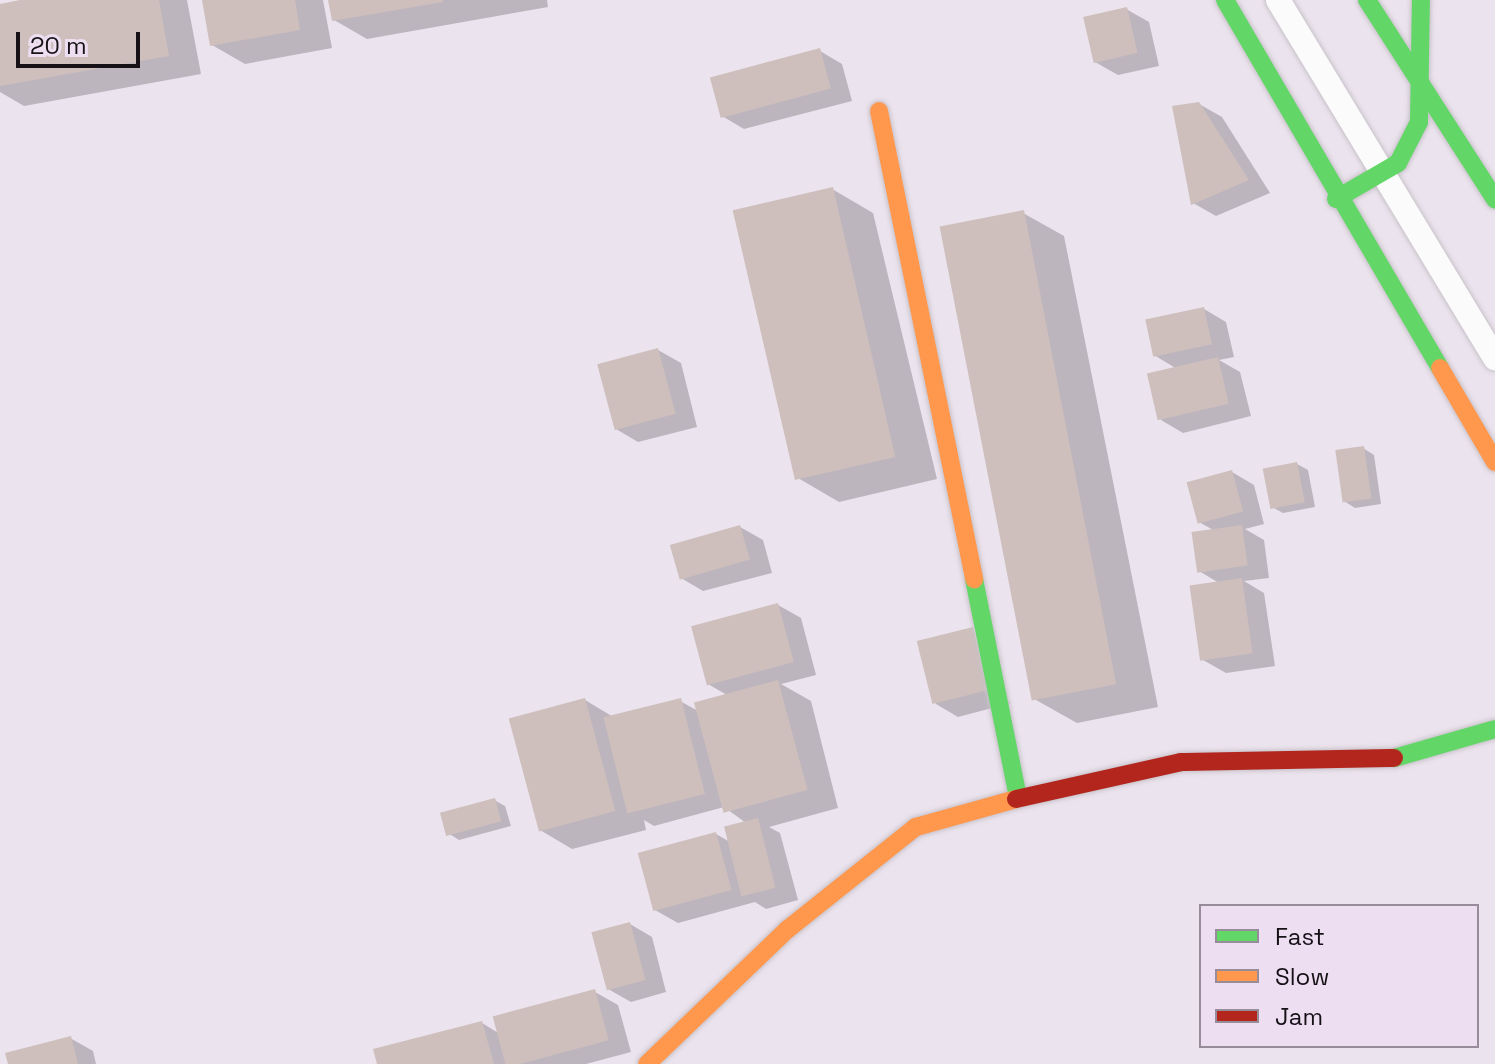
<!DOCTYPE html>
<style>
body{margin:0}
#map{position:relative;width:1495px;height:1064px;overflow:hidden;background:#ebe3ed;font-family:"Space Grotesk",sans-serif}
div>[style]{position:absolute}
.shadow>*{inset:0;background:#0003}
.building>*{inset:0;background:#cebfbd;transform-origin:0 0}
.roads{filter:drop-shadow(0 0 2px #c8c2c9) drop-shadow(0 0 2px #c8c2c9)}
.lane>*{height:24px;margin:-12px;padding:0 12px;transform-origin:12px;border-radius:12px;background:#fcfbfc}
.fast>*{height:18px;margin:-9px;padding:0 9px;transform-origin:9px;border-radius:9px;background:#63d668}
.slow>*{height:18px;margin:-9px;padding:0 9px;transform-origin:9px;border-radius:9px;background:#ff974d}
.jam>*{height:18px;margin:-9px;padding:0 9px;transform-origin:9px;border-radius:9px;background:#b3261e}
span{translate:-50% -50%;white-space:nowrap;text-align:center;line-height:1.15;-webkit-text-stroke:6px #eddff1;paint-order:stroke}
.legend{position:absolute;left:1199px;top:904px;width:280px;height:144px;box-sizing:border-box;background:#eddff1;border:2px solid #978d9a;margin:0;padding:10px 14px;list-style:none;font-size:24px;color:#151117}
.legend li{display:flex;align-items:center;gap:16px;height:40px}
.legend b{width:40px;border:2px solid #978d9a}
.scale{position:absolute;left:16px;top:32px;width:124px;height:36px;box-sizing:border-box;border:4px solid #151117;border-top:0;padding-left:10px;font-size:24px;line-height:28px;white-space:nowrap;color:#151117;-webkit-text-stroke:6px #eddff1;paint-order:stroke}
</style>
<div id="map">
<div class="shadow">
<div style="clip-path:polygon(31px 0,187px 0,201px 74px,24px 106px,0 92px,0 6px)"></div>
<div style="clip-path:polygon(204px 0,323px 0,332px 48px,245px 64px,212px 45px)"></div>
<div style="clip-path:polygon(330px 0,547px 0,548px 7px,367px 39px,334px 20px)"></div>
<div style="clip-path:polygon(1126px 9px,1149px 22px,1159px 66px,1118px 75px,1095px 62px)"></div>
<div style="clip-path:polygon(820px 51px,842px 64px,852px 101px,744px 129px,722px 116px)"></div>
<div style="clip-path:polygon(1199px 104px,1222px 117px,1270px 193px,1216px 216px,1193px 203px)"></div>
<div style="clip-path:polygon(832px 189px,873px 213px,937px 479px,839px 502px,798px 478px)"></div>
<div style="clip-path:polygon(1023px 213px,1064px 236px,1158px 707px,1077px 723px,1036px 700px)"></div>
<div style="clip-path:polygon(1204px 309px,1226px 322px,1234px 357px,1219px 360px,1240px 372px,1251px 416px,1183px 433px,1161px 420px,1177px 369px,1154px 355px)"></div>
<div style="clip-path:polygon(658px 350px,681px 363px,697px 427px,638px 442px,616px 429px)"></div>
<div style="clip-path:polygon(1363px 448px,1374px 455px,1381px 504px,1355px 508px,1344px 501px)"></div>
<div style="clip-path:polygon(1297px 464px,1308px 470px,1315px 507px,1283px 513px,1272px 507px)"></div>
<div style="clip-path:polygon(1232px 472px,1254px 485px,1264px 524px,1245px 529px,1264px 540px,1269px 578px,1244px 581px,1264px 593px,1275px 666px,1226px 673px,1203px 660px,1219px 583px,1199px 571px,1215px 531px,1199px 522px)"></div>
<div style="clip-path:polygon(740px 527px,763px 540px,772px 573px,703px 591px,681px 578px)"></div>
<div style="clip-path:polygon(778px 605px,801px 618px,816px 675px,781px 684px,811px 701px,838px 808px,769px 827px,780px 833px,798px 900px,766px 909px,755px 902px,678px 923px,655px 910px,716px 834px,730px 842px,746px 823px,724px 807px,654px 826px,644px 820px,646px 830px,572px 849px,540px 830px,585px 700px,615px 718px,680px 701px,698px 711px,727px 695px,708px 684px)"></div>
<div style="clip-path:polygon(919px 643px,1011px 703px,958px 717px,936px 704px)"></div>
<div style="clip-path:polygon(494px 800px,505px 806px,511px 826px,459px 840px,448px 833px)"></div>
<div style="clip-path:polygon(630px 924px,652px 937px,666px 992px,631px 1002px,608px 989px)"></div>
<div style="clip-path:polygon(595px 992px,618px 1005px,631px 1052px,586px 1064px,379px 1064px,482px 1023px,500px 1034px)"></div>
<div style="clip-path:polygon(70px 1038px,93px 1051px,96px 1064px,10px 1064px)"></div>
</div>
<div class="building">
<div style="clip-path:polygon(20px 0,159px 0,169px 56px,0 86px,0 4px)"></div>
<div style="clip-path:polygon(202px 0,295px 0,300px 30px,210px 46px)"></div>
<div style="clip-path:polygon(328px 0,443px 0,443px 2px,332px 21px)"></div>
<div style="left:1127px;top:7px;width:47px;height:45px;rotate:77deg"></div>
<div style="left:820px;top:48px;width:42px;height:114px;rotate:75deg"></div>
<div style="clip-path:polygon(1199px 102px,1249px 180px,1191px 205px,1172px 106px)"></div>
<div style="left:833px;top:187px;width:277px;height:103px;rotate:77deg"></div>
<div style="left:1024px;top:210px;width:483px;height:86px;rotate:79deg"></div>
<div style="left:1204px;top:307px;width:38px;height:60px;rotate:78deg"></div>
<div style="left:658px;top:348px;width:68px;height:63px;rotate:75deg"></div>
<div style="left:1218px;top:357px;width:48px;height:73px;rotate:77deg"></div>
<div style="left:1364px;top:446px;width:53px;height:29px;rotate:82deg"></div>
<div style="left:1297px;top:462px;width:41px;height:35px;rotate:79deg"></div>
<div style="left:1232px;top:470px;width:43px;height:47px;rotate:75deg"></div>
<div style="left:740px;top:525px;width:36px;height:73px;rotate:74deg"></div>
<div style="left:1242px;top:525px;width:41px;height:51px;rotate:82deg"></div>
<div style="left:1242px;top:578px;width:76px;height:53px;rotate:82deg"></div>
<div style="left:778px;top:603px;width:61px;height:90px;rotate:75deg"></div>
<div style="left:973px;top:627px;width:65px;height:58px;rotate:76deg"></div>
<div style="left:778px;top:680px;width:114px;height:87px;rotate:75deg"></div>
<div style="left:585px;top:698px;width:117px;height:79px;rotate:75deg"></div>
<div style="left:681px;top:698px;width:99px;height:80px;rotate:76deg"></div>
<div style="left:495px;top:798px;width:24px;height:57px;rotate:75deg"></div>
<div style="left:758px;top:818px;width:72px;height:35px;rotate:76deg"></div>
<div style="left:716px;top:832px;width:60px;height:81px;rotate:75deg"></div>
<div style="left:630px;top:922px;width:60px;height:40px;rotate:75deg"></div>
<div style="left:595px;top:989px;width:53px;height:106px;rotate:75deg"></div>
<div style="clip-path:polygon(482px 1021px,494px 1064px,377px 1064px,373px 1049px)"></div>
<div style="clip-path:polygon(71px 1036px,78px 1064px,8px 1064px,5px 1053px)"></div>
</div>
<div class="roads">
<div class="lane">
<div style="left:1278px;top:0;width:419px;rotate:58.8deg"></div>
</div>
<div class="fast">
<div style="left:1225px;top:0;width:426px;rotate:59.7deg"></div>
<div style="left:1367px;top:0;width:237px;rotate:57.3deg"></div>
<div style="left:1336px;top:199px;width:72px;rotate:-30.1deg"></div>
<div style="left:1398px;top:163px;width:46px;rotate:-62.9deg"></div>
<div style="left:1419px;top:122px;width:122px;rotate:-89.1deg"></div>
<div style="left:974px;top:579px;width:223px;rotate:78.6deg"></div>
<div style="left:1394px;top:758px;width:105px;rotate:-16deg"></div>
</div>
<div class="slow">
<div style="left:879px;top:111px;width:478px;rotate:78.5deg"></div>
<div style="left:1440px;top:368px;width:109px;rotate:59.7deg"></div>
<div style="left:647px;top:1064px;width:195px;rotate:-43.8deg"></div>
<div style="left:788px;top:929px;width:164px;rotate:-38.6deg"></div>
<div style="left:916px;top:827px;width:104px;rotate:-15.6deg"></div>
</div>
<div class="jam">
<div style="left:1016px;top:799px;width:169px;rotate:-12.6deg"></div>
<div style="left:1181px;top:762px;width:213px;rotate:-1.1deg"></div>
</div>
</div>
<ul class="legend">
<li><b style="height:10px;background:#63d668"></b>Fast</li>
<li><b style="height:10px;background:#ff974d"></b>Slow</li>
<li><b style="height:10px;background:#b3261e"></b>Jam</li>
</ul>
<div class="scale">20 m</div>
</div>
